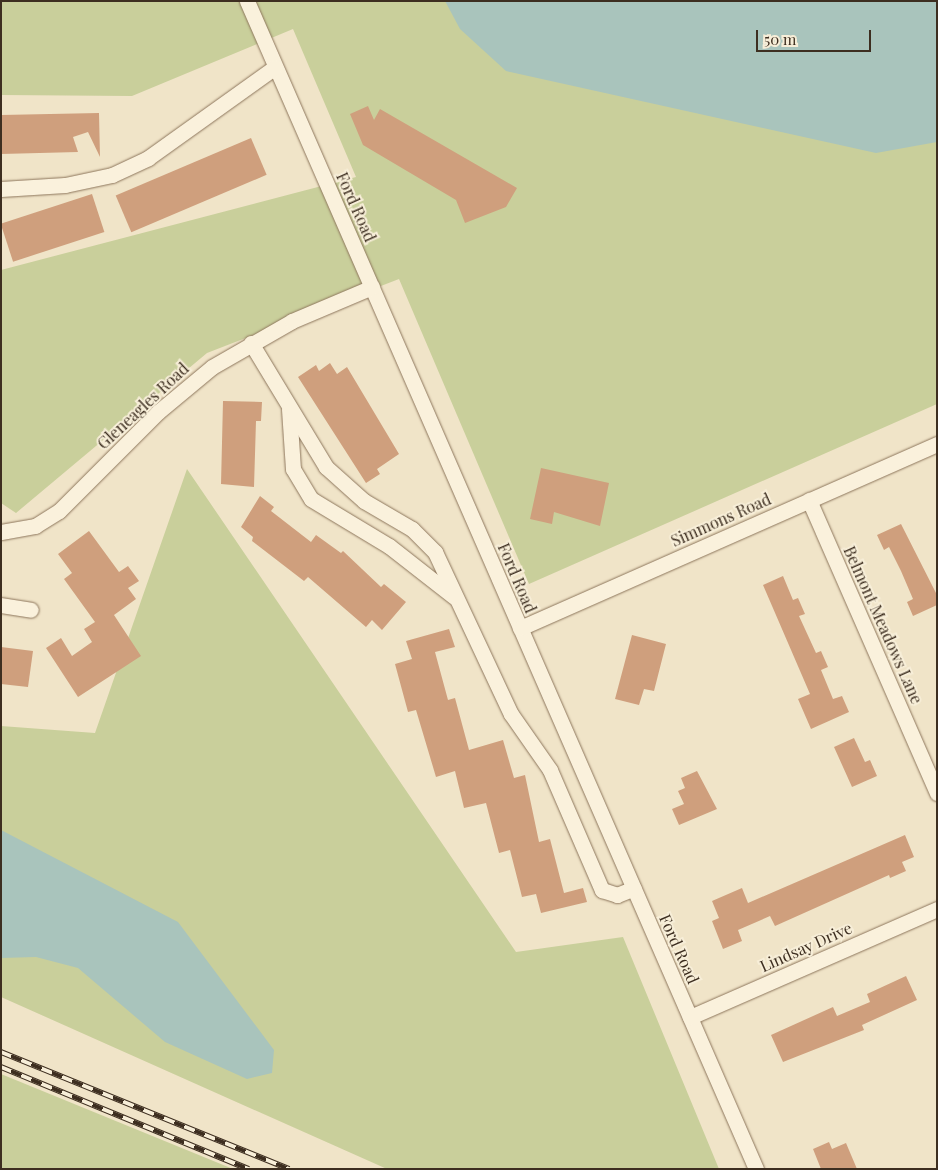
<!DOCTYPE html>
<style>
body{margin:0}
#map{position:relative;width:938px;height:1170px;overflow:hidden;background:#f0e4c8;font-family:"Playfair Display",serif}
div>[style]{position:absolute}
.green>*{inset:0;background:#c9cf9b}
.water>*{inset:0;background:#a9c4bc}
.building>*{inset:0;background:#cf9f7d;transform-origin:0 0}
.roads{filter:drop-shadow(0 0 1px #8d765c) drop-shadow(0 0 1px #8d765c)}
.street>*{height:15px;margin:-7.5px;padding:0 7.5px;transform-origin:7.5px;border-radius:7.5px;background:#faf1dc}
.rail>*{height:5.5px;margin-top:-2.75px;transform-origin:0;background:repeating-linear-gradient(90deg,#f7eed8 0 11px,#3d2e20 0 22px);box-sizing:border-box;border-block:1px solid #3d2e20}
span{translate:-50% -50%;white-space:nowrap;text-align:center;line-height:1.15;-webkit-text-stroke:4px #f7eed8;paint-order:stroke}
.street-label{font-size:16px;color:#3d2e20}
.frame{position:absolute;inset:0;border:2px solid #3d2e20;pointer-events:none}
.scale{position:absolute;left:756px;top:30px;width:115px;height:22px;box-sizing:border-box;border:2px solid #3d2e20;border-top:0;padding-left:6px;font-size:15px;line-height:18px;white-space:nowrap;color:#3d2e20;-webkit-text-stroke:4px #f7eed8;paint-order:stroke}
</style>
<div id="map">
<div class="green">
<div style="clip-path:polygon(1px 1px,937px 1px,937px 404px,529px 584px,399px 279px,207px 353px,16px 513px,1px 503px,1px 270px,356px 177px,293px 29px,132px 96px,1px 95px)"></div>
<div style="clip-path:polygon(187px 469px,516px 952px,623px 937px,719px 1169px,387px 1169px,1px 997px,1px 726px,95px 733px)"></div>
<div style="clip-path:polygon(1px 1074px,233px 1169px,1px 1169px)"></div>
</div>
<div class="water">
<div style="clip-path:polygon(445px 1px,937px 1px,937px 142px,876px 153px,506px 71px,460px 29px)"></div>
<div style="clip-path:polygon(1px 830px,178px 922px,274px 1050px,272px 1073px,247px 1079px,165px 1042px,78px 968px,36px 957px,1px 958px)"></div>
</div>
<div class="building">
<div style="clip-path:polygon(368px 106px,374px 120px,380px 109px,517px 188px,506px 207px,465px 223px,456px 200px,363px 145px,350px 114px)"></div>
<div style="clip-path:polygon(99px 113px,100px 157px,88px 132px,73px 137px,78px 152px,1px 154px,1px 115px)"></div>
<div style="left:251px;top:138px;width:40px;height:147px;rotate:67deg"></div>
<div style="left:92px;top:194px;width:40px;height:96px;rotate:72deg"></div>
<div style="clip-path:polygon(330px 363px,337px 374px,347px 367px,399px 454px,377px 469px,380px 474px,366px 483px,298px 377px,316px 365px,319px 371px)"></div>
<div style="clip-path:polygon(223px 401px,262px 402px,261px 421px,256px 421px,254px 487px,221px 484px)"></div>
<div style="clip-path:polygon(541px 468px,609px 483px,600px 526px,554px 512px,552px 524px,530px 519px)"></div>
<div style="clip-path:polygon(260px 496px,274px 507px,271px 511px,311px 542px,316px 535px,341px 553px,343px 551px,381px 587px,384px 584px,406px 602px,382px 630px,372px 620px,366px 627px,308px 577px,304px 581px,252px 541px,253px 537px,241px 527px)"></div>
<div style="clip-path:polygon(901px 524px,937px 595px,937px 605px,913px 616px,907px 602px,913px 599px,901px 571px,889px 547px,884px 550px,877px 535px)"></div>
<div style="clip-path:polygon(89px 531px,119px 572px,128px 566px,139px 581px,128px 588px,136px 599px,114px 615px,141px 656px,78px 697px,46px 648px,61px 638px,72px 656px,92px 642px,84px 629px,95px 622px,64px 579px,72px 573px,58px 554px)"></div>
<div style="clip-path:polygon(783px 576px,793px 600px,798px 598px,805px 614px,799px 616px,816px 653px,821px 651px,828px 667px,821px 670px,833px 699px,842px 696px,849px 712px,811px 729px,798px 699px,810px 694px,763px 585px)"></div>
<div style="clip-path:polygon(449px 629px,455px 647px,435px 652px,448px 700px,455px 698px,469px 750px,503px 740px,514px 778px,525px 775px,539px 842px,550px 839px,564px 893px,583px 888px,587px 902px,541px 913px,536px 894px,522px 897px,510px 850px,499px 853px,486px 803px,464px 808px,455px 771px,436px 777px,416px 710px,408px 712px,395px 664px,412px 659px,406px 641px)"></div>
<div style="clip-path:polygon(632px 635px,666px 644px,654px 691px,644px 689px,639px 705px,615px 699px)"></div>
<div style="clip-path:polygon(1px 647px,33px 651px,28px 687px,1px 684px)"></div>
<div style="clip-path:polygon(854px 738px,865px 762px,870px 760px,877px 776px,852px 787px,834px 747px)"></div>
<div style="clip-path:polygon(697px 771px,717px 809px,679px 825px,672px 809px,684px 804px,678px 791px,685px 788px,681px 778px)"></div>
<div style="clip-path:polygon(905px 835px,914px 857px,902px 862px,906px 871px,890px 878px,889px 875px,775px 926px,770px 916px,738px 930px,742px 941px,723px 949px,712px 921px,719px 918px,712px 901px,742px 888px,748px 903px)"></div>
<div style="clip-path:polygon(906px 976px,917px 1000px,862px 1025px,864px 1030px,783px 1062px,771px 1035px,833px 1007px,837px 1016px,870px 1002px,867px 994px)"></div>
<div style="clip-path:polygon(829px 1142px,832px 1149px,846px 1143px,857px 1169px,821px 1169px,813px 1149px)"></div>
</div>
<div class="roads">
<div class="street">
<div style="left:247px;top:1px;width:1274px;rotate:66.45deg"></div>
<div style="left:1px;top:189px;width:64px;rotate:-3.6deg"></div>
<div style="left:65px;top:185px;width:48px;rotate:-12deg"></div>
<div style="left:112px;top:175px;width:40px;rotate:-25deg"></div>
<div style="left:148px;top:158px;width:156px;rotate:-35.6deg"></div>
<div style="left:251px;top:343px;width:145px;rotate:58.8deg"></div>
<div style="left:326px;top:467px;width:51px;rotate:41.8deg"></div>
<div style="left:364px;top:501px;width:56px;rotate:30.3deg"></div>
<div style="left:412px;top:529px;width:33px;rotate:45deg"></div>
<div style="left:435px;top:552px;width:179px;rotate:64.9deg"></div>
<div style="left:511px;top:714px;width:68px;rotate:55.1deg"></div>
<div style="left:550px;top:770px;width:131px;rotate:66.6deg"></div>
<div style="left:602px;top:890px;width:16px;rotate:18deg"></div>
<div style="left:617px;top:895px;width:18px;rotate:-22deg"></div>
<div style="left:289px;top:409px;width:60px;rotate:86.2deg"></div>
<div style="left:293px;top:469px;width:35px;rotate:59deg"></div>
<div style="left:311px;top:499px;width:91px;rotate:31.1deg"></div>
<div style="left:389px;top:546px;width:83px;rotate:38.1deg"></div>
<div style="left:809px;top:500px;width:320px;rotate:66.4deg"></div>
<div style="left:1px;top:532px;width:35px;rotate:-10deg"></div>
<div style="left:35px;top:526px;width:28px;rotate:-32deg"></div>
<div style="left:59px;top:511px;width:140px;rotate:-45deg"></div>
<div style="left:158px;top:412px;width:70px;rotate:-39.8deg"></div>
<div style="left:212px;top:367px;width:92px;rotate:-29.9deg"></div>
<div style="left:292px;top:321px;width:87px;rotate:-23deg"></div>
<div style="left:1px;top:605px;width:30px;rotate:9deg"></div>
<div style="left:520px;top:628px;width:456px;rotate:-23.8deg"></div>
<div style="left:690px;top:1017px;width:270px;rotate:-23.6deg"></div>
</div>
</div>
<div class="rail">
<div style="left:1px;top:1052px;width:311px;rotate:22.1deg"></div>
<div style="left:1px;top:1067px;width:268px;rotate:22.4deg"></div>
</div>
<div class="street-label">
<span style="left:356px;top:207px;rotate:66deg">Ford Road</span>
<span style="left:143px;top:406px;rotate:-43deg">Gleneagles Road</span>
<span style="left:721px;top:520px;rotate:-24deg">Simmons Road</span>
<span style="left:517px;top:578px;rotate:67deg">Ford Road</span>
<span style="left:883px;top:625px;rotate:66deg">Belmont Meadows Lane</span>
<span style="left:806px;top:947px;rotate:-24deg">Lindsay Drive</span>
<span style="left:679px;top:949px;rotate:66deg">Ford Road</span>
</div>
<div class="frame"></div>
<div class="scale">50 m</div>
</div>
